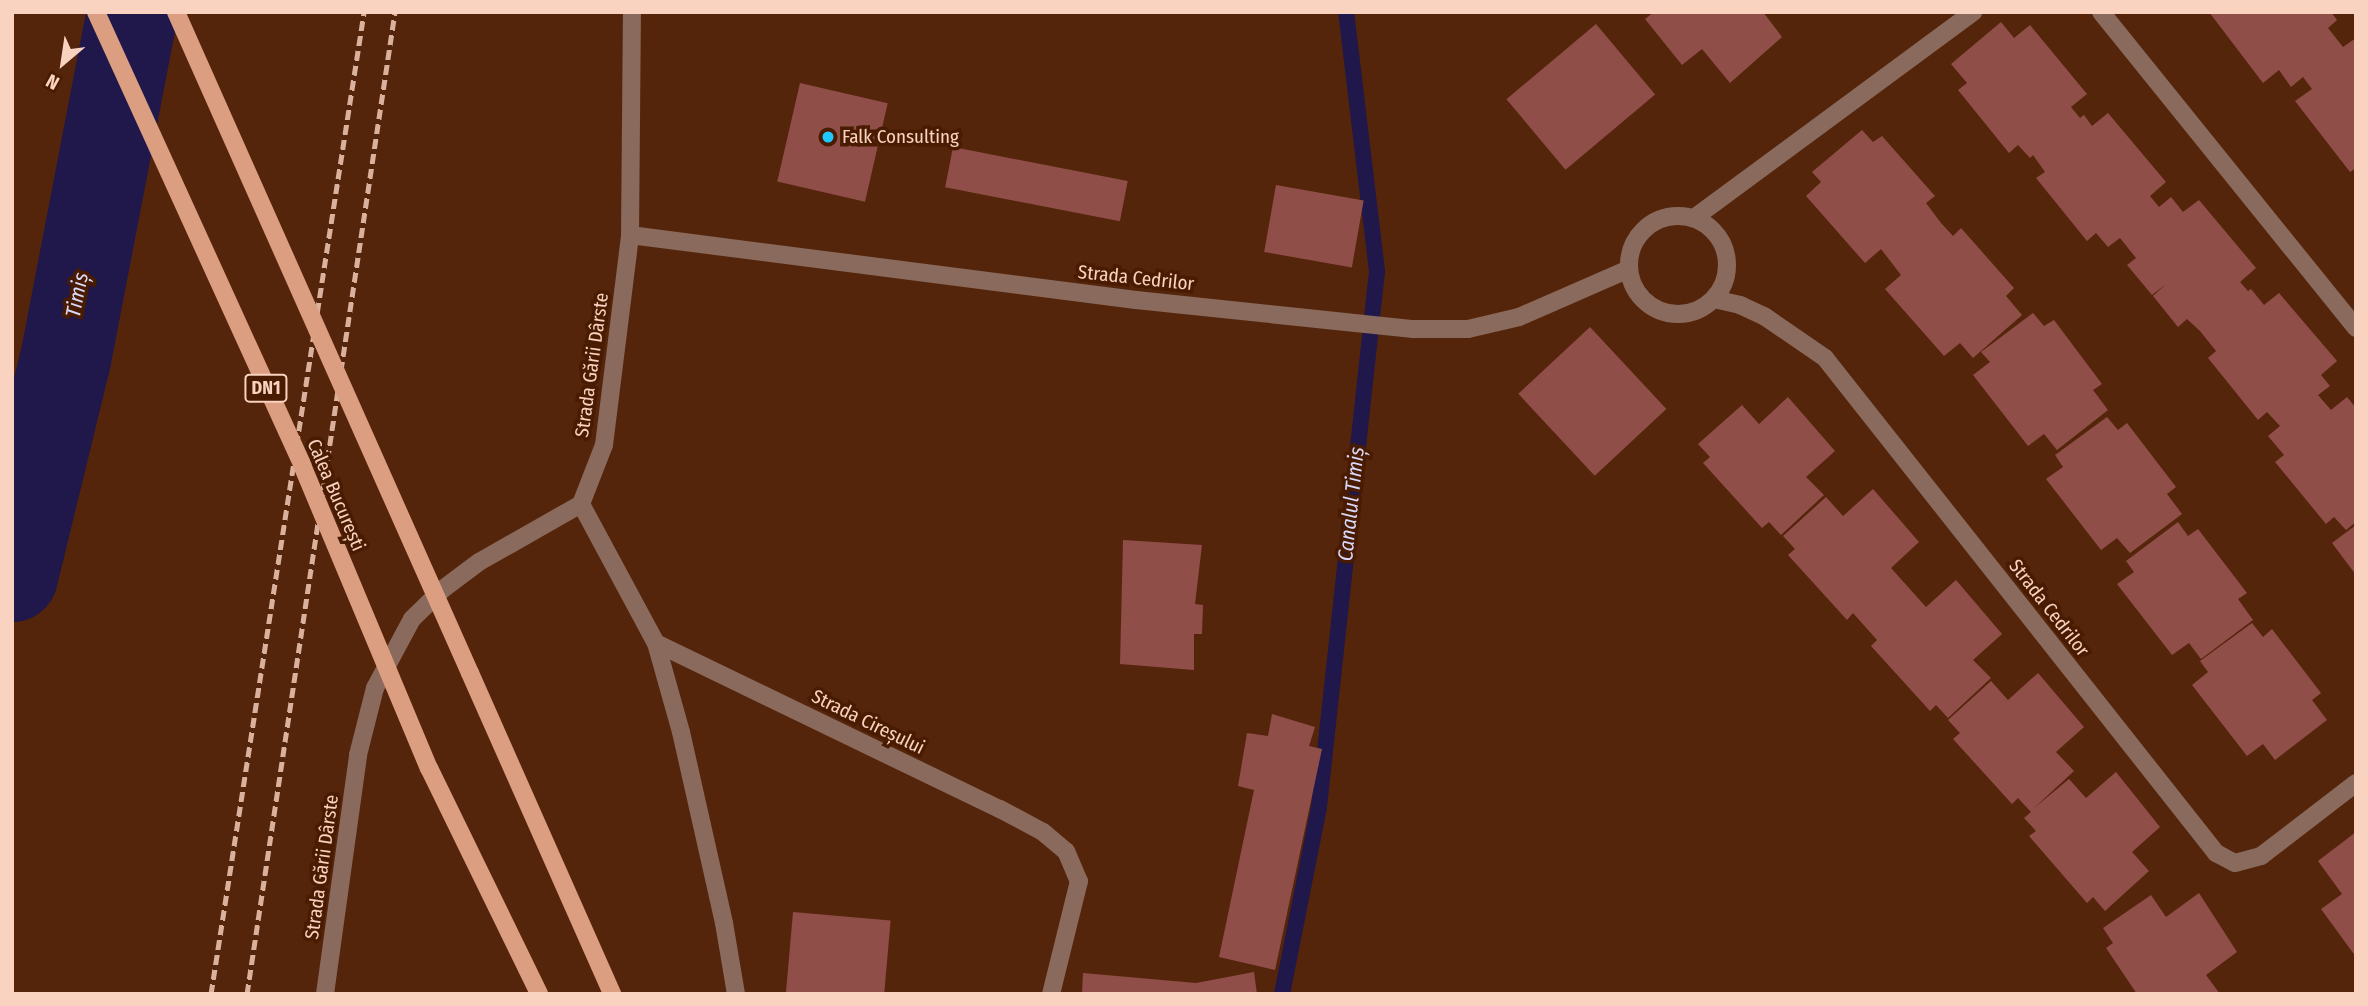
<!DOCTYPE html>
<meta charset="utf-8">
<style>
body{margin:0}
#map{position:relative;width:2368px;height:1006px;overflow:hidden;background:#55250b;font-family:"Fira Sans Condensed",sans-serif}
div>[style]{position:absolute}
.stream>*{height:16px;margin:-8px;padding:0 8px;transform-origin:8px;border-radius:8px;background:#20174a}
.river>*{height:91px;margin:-45.5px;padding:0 45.5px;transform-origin:45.5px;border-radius:45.5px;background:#20174a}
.building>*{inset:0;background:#904e49;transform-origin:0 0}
.minor>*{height:18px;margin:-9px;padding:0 9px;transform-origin:9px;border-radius:9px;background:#896a5c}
.minor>.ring{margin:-9px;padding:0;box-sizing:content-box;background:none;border:18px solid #896a5c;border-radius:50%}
.major>*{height:18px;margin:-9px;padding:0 9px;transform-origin:9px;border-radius:9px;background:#dc9e81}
.rail>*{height:5px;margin-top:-2.5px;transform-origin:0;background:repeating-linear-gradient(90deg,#dab19d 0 10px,transparent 0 15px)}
.major-bridge>*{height:18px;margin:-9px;padding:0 9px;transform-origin:9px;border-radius:9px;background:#dc9e81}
.dots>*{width:19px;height:19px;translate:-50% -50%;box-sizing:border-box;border:4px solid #491b01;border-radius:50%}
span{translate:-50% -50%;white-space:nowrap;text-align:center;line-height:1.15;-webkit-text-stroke:7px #491b01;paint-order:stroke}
.shield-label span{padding:2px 5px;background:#491b01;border:2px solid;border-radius:5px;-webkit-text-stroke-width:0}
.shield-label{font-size:18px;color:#f9d2c0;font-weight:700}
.poi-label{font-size:19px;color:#f9d2c0}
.left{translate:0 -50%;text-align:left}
.street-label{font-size:19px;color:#f9d2c0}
.water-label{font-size:21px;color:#d9d9fc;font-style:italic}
.frame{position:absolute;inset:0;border:14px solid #f9d2c0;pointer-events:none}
.north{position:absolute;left:28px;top:28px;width:70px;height:70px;-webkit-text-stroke:5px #491b01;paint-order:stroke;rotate:209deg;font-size:19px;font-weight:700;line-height:28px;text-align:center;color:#f9d2c0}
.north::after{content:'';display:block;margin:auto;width:24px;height:32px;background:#f9d2c0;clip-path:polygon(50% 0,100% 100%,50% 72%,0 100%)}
</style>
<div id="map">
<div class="stream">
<div style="left:1282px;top:994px;width:191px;rotate:-78.8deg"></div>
<div style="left:1319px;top:807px;width:539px;rotate:-83.82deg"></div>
<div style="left:1377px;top:271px;width:261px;rotate:-96.8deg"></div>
</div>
<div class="river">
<div style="left:12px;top:576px;width:223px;rotate:-76.3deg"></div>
<div style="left:65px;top:359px;width:353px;rotate:-79.1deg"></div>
</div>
<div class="building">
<div style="clip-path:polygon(1654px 12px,1763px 12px,1782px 37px,1730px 83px,1702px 49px,1682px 65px,1645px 19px)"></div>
<div style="clip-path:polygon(2209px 12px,2331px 12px,2337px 20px,2328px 28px,2343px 47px,2356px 38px,2356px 168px,2350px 172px,2295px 101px,2312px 89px,2303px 77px,2291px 87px,2279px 70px,2263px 83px)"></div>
<div style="clip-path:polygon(2001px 22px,2014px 38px,2030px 25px,2087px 94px,2071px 107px,2080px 118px,2084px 115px,2092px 126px,2108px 113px,2166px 182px,2150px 196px,2159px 207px,2171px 197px,2183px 212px,2199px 200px,2256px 268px,2240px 282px,2248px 291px,2251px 289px,2264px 305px,2279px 293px,2337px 361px,2321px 375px,2330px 386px,2318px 395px,2331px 410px,2347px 397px,2356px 408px,2356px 522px,2346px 530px,2334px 517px,2326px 524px,2275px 462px,2284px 455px,2268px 436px,2280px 426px,2267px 412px,2258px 420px,2208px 358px,2216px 351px,2200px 331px,2187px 319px,2178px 327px,2153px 296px,2166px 284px,2152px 295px,2127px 265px,2136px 258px,2120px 238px,2108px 247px,2096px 233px,2087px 241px,2036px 178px,2045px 172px,2033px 155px,2030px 158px,2018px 145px,2009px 153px,1958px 90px,1967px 83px,1951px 64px)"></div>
<div style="left:1596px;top:24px;width:92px;height:117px;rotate:50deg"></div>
<div style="left:800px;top:83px;width:90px;height:101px;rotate:13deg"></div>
<div style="clip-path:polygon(1862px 130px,1873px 142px,1882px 136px,1935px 196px,1926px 203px,1941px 223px,1953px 236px,1961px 228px,2014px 288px,2006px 296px,2022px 315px,1973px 358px,1960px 343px,1944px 356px,1885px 289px,1901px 275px,1881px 249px,1865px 263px,1806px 196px,1821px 182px,1812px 172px)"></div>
<div style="left:953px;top:147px;width:178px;height:41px;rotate:11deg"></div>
<div style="left:1276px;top:185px;width:89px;height:68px;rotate:10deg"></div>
<div style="clip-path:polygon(2033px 313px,2044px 326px,2054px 320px,2102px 384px,2093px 390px,2108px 410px,2057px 450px,2044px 434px,2028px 446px,1973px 375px,1990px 362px,1981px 352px)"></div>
<div style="left:1590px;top:327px;width:112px;height:98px;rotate:47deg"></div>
<div style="clip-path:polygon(1788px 397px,1835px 451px,1806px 477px,1824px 495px,1781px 535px,1769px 522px,1762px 528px,1703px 463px,1710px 457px,1698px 444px,1742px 405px,1759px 424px)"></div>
<div style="clip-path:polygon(2107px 417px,2118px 430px,2127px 423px,2176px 487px,2167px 494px,2182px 514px,2130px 553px,2117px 538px,2101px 550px,2046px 479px,2063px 467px,2055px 455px)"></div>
<div style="clip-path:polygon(1873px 489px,1919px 542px,1891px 568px,1926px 607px,1956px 580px,2002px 634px,1973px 660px,1991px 678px,1948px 718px,1936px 705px,1930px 711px,1871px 646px,1877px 640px,1853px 613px,1847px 620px,1788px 555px,1795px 549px,1783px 536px,1826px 497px,1843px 516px)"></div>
<div style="clip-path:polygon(2178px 522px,2188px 536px,2198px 529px,2247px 593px,2238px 599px,2253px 620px,2201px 659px,2189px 643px,2172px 655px,2117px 584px,2134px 572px,2126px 561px)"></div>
<div style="clip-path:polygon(2356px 525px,2356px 575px,2332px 543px)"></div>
<div style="clip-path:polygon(1123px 540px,1202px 545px,1195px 604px,1203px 605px,1202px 634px,1194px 634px,1194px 670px,1120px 664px)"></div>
<div style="clip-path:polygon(2252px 623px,2263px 637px,2272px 629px,2321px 693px,2312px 700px,2327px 720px,2275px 760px,2263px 744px,2247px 756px,2192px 685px,2208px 672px,2200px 661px)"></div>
<div style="clip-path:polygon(2038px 673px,2084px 727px,2056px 752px,2074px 771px,2033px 809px,2069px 779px,2086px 798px,2116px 772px,2160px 827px,2132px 852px,2149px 871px,2105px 911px,2093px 897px,2087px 903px,2029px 836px,2036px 831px,2024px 818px,2031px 812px,2018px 798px,2012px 804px,1953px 739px,1960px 733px,1948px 720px,1991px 681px,2008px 700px)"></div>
<div style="clip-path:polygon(1272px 714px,1315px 727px,1309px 746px,1322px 749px,1275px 970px,1219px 957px,1254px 790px,1238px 786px,1247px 733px,1268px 736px)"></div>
<div style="clip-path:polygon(2356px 832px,2356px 957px,2321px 909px,2342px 894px,2318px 861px)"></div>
<div style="clip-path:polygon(2199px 893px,2237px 952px,2206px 975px,2220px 994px,2137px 994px,2106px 948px,2113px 943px,2103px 928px,2151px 895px,2166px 917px)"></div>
<div style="left:793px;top:912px;width:98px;height:82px;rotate:5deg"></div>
<div style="clip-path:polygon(1254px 972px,1257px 994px,1082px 994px,1083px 973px,1196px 983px)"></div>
</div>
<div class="minor">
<div style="left:2101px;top:12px;width:406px;rotate:51.1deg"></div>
<div class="ring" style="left:1629px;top:216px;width:80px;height:80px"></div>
<div style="left:1694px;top:218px;width:347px;rotate:-36.4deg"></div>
<div style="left:630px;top:235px;width:510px;rotate:7.32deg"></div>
<div style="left:1136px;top:300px;width:279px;rotate:6deg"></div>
<div style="left:1413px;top:329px;width:55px"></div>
<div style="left:1468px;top:329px;width:52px;rotate:-13.2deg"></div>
<div style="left:1519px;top:317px;width:120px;rotate:-23.6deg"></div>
<div style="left:1714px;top:299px;width:27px;rotate:13deg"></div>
<div style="left:1740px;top:305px;width:26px;rotate:25deg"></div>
<div style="left:1764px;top:316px;width:74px;rotate:34.5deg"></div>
<div style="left:1825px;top:358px;width:631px;rotate:51.69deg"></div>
<div style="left:2216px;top:853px;width:21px;rotate:28deg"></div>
<div style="left:2235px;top:863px;width:27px;rotate:-15deg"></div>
<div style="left:2261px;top:856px;width:120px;rotate:-37.5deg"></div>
<div style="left:581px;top:504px;width:158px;rotate:61.7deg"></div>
<div style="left:656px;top:643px;width:92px;rotate:74.3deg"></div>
<div style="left:681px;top:732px;width:196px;rotate:77.3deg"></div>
<div style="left:724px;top:923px;width:72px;rotate:80.4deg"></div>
<div style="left:656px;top:643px;width:382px;rotate:25.8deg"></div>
<div style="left:1000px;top:809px;width:49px;rotate:28.1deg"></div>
<div style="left:1043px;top:832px;width:30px;rotate:40deg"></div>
<div style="left:1066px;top:851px;width:33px;rotate:67deg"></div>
<div style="left:1079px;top:881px;width:116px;rotate:103.9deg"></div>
<div style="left:325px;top:994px;width:241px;rotate:-82.1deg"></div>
<div style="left:358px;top:755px;width:69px;rotate:-75.8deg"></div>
<div style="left:375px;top:688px;width:78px;rotate:-61.8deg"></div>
<div style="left:412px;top:619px;width:43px;rotate:-44.1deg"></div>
<div style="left:443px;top:589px;width:45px;rotate:-36.9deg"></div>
<div style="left:479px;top:562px;width:117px;rotate:-29.6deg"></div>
<div style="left:581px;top:504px;width:63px;rotate:-68.7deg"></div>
<div style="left:604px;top:445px;width:212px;rotate:-82.9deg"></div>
<div style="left:630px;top:235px;width:223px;rotate:-89.5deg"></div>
</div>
<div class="major">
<div style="left:470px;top:673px;width:351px;rotate:66.1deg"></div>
<div style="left:429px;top:768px;width:251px;rotate:64deg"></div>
</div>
<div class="rail">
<div style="left:211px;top:994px;width:994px;rotate:-81.14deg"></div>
<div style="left:247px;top:994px;width:993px;rotate:-81.43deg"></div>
</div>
<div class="major-bridge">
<div style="left:96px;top:12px;width:498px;rotate:65.5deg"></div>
<div style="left:302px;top:465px;width:329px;rotate:67.3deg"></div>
<div style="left:176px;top:12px;width:723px;rotate:66.02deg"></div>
</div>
<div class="dots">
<div style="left:828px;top:137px;background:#20c9fd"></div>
</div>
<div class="shield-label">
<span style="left:266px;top:388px">DN1</span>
</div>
<div class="poi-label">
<span class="left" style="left:842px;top:137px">Falk Consulting</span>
</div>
<div class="street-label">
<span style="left:1136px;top:278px;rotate:6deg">Strada Cedrilor</span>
<span style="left:592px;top:365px;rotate:-82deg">Strada Gării Dârste</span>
<span style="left:336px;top:495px;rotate:67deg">Calea București</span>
<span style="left:2049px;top:608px;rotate:52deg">Strada Cedrilor</span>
<span style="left:868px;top:722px;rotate:26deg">Strada Cireșului</span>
<span style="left:322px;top:867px;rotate:-82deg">Strada Gării Dârste</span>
</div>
<div class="water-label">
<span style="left:77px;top:295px;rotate:-79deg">Timiș</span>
<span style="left:1351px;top:504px;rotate:-84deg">Canalul Timiș</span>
</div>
<div class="frame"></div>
<div class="north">N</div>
</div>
